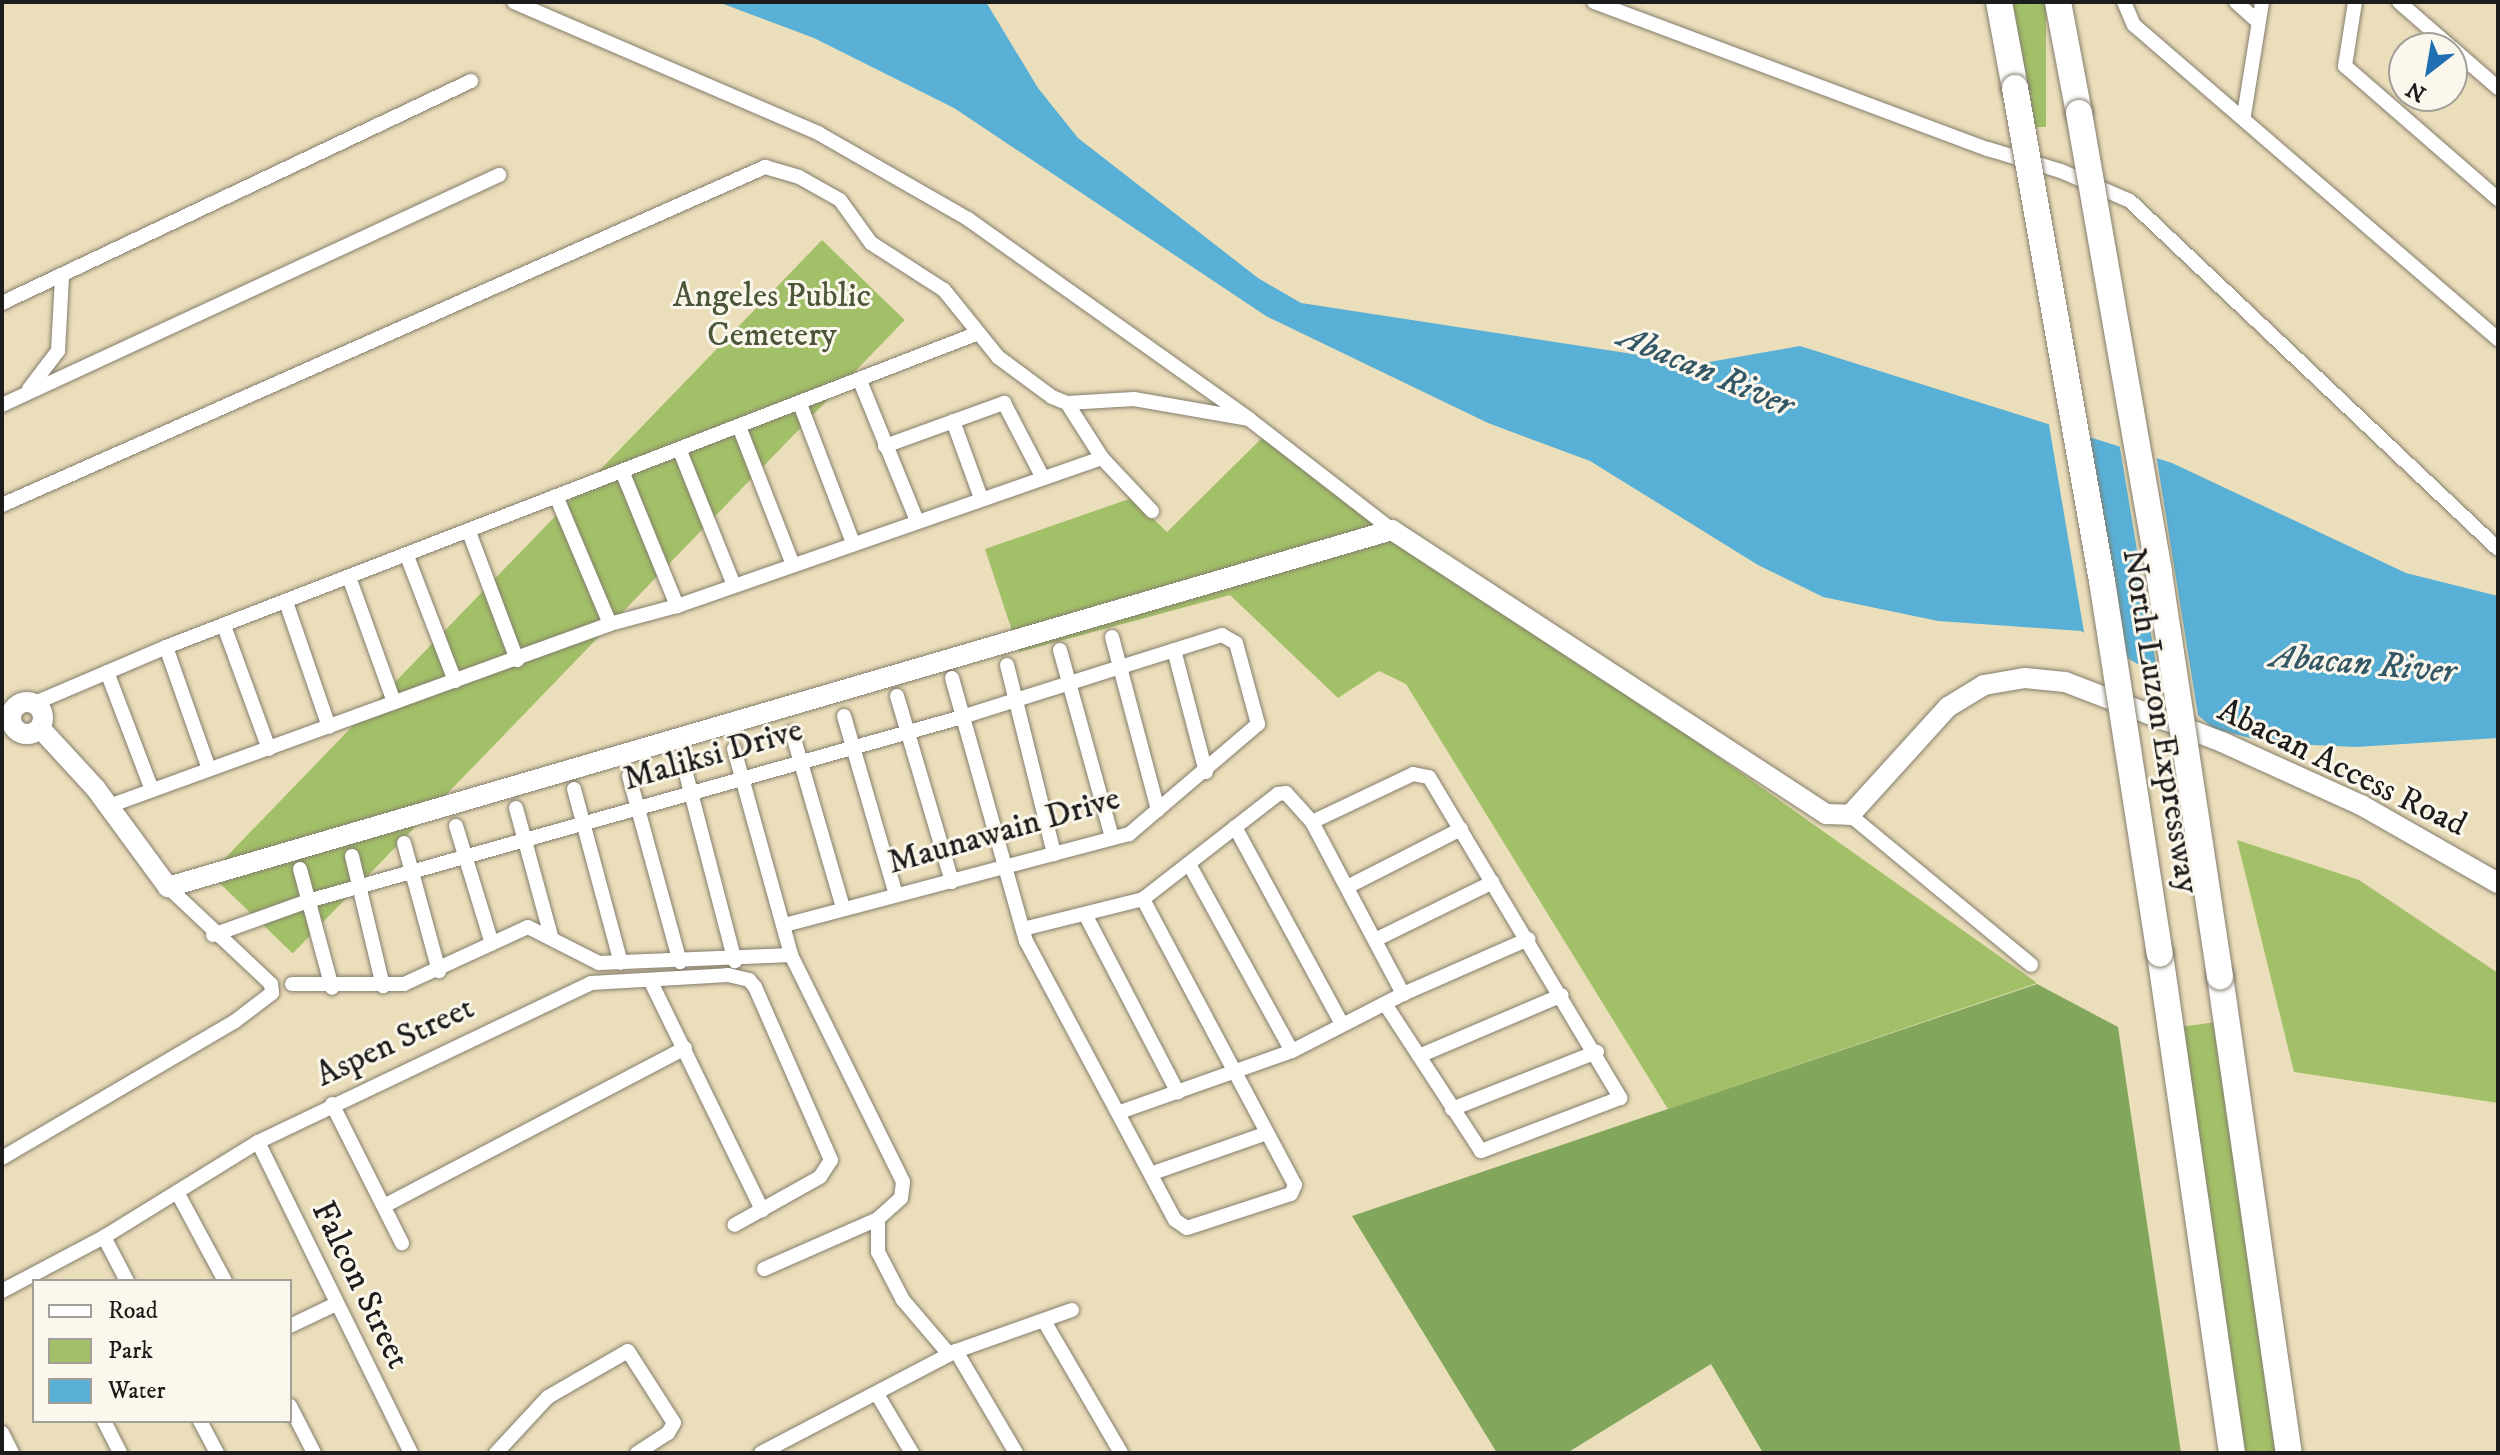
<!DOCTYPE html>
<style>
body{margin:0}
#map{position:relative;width:2500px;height:1455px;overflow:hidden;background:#ebdebb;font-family:"IM FELL DW Pica",serif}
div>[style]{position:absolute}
.green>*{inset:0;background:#a2c068;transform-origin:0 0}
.forest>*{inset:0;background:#81a65c}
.water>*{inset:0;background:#59b0d6}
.pier>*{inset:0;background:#ebdebb}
.roads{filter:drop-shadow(0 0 2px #847d6c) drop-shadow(0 0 2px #847d6c)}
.street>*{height:14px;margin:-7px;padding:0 7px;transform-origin:7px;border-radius:7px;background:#fff}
.secondary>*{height:20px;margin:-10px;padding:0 10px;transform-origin:10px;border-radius:10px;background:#fff}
.secondary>.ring{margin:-10px;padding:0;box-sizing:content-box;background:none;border:20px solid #fff;border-radius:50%}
.highway>*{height:26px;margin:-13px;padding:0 13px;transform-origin:13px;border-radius:13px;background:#fff}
.bridges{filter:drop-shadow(0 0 2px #847d6c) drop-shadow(0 0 2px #847d6c)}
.highway-bridge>*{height:26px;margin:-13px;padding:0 13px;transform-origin:13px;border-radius:13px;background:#fff}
span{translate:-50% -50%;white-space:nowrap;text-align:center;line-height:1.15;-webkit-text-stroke:6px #fbf7ec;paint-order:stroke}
.park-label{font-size:34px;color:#4b5537}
.street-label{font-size:34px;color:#1c1c1c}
.water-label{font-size:36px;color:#345766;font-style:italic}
.frame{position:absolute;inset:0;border:4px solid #1c1c1c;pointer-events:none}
.legend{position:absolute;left:32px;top:1279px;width:260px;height:144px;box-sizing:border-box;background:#fbf7ec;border:2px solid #a29f99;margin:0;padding:10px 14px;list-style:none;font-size:24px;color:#1c1c1c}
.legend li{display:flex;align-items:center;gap:16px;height:40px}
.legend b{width:40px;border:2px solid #a29f99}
.north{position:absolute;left:2388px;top:32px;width:80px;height:80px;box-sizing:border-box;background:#fbf7ec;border:2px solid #a29f99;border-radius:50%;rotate:211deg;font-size:22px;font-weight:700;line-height:32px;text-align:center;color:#1c1c1c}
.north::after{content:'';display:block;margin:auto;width:28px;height:36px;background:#1f6fb2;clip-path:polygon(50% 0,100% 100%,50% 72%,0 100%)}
</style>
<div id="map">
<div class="green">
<div style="left:2012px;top:2px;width:34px;height:125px"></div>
<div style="left:822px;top:240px;width:115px;height:881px;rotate:44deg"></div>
<div style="clip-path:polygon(1265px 435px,2037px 983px,1668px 1109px,1406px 684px,1379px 671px,1338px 698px,1230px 595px,1019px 652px,985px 549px,1132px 498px,1167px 532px)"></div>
<div style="clip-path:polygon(2237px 840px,2359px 880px,2498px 973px,2498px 1103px,2294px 1072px)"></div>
<div style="left:2216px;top:1022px;width:436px;height:33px;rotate:82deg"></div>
</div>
<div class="forest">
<div style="clip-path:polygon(2037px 984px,2118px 1027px,2181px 1453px,1763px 1453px,1711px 1364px,1567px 1453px,1497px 1453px,1352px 1216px)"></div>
</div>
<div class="water">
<div style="clip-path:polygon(718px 2px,986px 2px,1038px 88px,1078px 138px,1258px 278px,1301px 303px,1698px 364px,1800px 346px,2172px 463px,2406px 573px,2498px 596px,2498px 738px,2356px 747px,2270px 743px,2214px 729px,2141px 666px,2081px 631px,1938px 621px,1823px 597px,1758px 565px,1590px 461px,1488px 423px,1266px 316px,954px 108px,814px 38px)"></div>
</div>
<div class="pier">
<div style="clip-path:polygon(2048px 419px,2085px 431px,2123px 661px,2085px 638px)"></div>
<div style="clip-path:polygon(2119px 442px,2156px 454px,2199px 721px,2160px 688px)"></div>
</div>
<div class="roads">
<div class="street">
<div style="left:514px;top:2px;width:331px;rotate:23.3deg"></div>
<div style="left:818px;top:133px;width:173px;rotate:29.8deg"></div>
<div style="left:968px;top:219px;width:345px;rotate:35.4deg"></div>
<div style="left:1249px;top:419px;width:181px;rotate:37.8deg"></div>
<div style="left:1594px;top:2px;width:421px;rotate:20.5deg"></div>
<div style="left:1988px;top:149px;width:76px;rotate:16.8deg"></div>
<div style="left:2061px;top:171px;width:75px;rotate:23.5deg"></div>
<div style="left:2130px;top:201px;width:506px;rotate:43.4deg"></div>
<div style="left:2124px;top:2px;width:25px;rotate:67deg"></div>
<div style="left:2134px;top:25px;width:481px;rotate:40.8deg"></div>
<div style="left:2236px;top:2px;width:30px;rotate:42deg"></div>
<div style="left:2355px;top:2px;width:65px;rotate:98.9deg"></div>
<div style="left:2345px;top:66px;width:203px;rotate:41deg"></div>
<div style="left:2399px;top:2px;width:70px;rotate:41deg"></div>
<div style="left:2452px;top:48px;width:61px;rotate:41deg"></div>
<div style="left:2244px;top:115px;width:114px;rotate:-80.9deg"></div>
<div style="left:2px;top:303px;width:519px;rotate:-25.33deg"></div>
<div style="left:860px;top:381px;width:151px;rotate:67.8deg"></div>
<div style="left:29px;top:389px;width:48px;rotate:-52.7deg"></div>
<div style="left:58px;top:351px;width:75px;rotate:-86.9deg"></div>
<div style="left:1067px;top:403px;width:65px;rotate:57.5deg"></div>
<div style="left:1102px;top:458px;width:73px;rotate:46.7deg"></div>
<div style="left:800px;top:404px;width:149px;rotate:69.1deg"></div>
<div style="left:2px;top:405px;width:548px;rotate:-24.83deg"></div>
<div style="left:953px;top:421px;width:82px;rotate:70deg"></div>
<div style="left:740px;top:429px;width:146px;rotate:68.7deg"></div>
<div style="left:885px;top:446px;width:127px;rotate:-19.9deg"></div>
<div style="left:1004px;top:403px;width:85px;rotate:62.5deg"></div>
<div style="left:680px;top:451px;width:144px;rotate:68.1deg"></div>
<div style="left:622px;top:471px;width:146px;rotate:67.8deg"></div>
<div style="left:556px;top:496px;width:139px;rotate:67.1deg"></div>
<div style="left:2px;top:505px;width:835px;rotate:-23.89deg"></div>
<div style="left:765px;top:167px;width:35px;rotate:16deg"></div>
<div style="left:799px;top:177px;width:47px;rotate:29.3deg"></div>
<div style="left:840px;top:200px;width:53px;rotate:54.2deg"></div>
<div style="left:871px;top:243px;width:87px;rotate:32.8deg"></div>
<div style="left:944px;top:290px;width:86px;rotate:51.1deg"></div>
<div style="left:998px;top:357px;width:67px;rotate:36.5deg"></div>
<div style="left:1052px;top:397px;width:16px;rotate:22deg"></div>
<div style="left:1067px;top:403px;width:67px;rotate:-3.4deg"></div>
<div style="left:1134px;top:399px;width:117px;rotate:9.9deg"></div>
<div style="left:469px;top:532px;width:137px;rotate:69.4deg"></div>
<div style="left:407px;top:556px;width:134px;rotate:69deg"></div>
<div style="left:349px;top:577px;width:133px;rotate:70.2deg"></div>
<div style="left:286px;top:602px;width:132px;rotate:71deg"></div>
<div style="left:224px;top:626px;width:131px;rotate:69.9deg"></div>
<div style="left:1112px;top:637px;width:179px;rotate:75.1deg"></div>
<div style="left:166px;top:647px;width:129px;rotate:70.6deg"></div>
<div style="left:1060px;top:650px;width:195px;rotate:74.5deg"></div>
<div style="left:1174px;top:650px;width:126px;rotate:75.3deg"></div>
<div style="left:1007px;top:665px;width:195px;rotate:76deg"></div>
<div style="left:107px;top:672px;width:126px;rotate:69.1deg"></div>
<div style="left:952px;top:678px;width:273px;rotate:74.3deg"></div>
<div style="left:1026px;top:941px;width:316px;rotate:61.9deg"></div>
<div style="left:1175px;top:1220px;width:14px;rotate:34deg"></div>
<div style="left:1187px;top:1228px;width:109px;rotate:-18.1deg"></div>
<div style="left:1291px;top:1194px;width:10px;rotate:-66deg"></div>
<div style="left:1295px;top:1185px;width:324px;rotate:-118deg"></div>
<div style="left:897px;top:696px;width:194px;rotate:73.5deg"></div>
<div style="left:35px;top:703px;width:142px;rotate:-23.1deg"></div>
<div style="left:166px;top:647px;width:868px;rotate:-21.13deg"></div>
<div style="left:844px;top:716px;width:186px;rotate:73.8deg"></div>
<div style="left:792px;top:732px;width:183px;rotate:73.8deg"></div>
<div style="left:734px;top:749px;width:214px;rotate:74.5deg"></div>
<div style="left:791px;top:955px;width:253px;rotate:63.7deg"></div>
<div style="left:903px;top:1182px;width:16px;rotate:97deg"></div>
<div style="left:901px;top:1198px;width:31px;rotate:138deg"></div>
<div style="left:878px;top:1219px;width:33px;rotate:90deg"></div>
<div style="left:878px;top:1252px;width:54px;rotate:62.5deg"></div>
<div style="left:903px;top:1300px;width:71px;rotate:49.6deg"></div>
<div style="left:683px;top:762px;width:206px;rotate:75.4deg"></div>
<div style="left:629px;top:776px;width:193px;rotate:74.7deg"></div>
<div style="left:574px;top:789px;width:180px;rotate:74.9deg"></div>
<div style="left:109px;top:806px;width:533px;rotate:-19.96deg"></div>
<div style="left:610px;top:624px;width:69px;rotate:-15deg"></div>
<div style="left:677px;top:606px;width:450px;rotate:-19.2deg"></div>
<div style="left:516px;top:808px;width:133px;rotate:74.7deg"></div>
<div style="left:1850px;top:815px;width:235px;rotate:39.6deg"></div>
<div style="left:1312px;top:822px;width:112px;rotate:-25.4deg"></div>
<div style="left:1413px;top:774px;width:16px;rotate:11deg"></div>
<div style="left:1429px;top:777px;width:374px;rotate:59.2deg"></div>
<div style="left:1620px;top:1098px;width:149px;rotate:159.1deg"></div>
<div style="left:1481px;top:1151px;width:174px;rotate:-123.1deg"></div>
<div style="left:456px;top:826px;width:123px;rotate:73deg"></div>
<div style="left:1235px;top:827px;width:224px;rotate:61.5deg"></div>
<div style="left:404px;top:843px;width:133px;rotate:74.7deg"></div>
<div style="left:352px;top:856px;width:134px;rotate:76.6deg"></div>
<div style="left:1189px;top:864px;width:213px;rotate:61.2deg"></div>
<div style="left:300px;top:869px;width:123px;rotate:74.9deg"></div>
<div style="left:1347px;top:887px;width:128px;rotate:-27deg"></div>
<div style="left:1086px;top:916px;width:199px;rotate:62.5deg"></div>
<div style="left:1023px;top:929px;width:124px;rotate:-14deg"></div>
<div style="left:1143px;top:899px;width:171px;rotate:-37.9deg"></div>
<div style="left:1278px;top:794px;width:8px;rotate:-7deg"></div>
<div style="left:1286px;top:793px;width:39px;rotate:48deg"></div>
<div style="left:1312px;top:822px;width:195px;rotate:62.1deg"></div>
<div style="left:213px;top:935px;width:101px;rotate:-19.7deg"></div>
<div style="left:308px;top:901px;width:679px;rotate:-15.71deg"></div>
<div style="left:962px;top:717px;width:273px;rotate:-17.5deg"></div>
<div style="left:1222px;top:635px;width:16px;rotate:30deg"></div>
<div style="left:1236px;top:643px;width:84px;rotate:74.8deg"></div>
<div style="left:1258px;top:724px;width:170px;rotate:139.5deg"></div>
<div style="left:1129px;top:834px;width:357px;rotate:165.2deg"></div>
<div style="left:1375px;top:940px;width:131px;rotate:-26.2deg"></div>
<div style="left:651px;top:982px;width:254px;rotate:64deg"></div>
<div style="left:292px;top:984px;width:112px"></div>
<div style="left:404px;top:984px;width:136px;rotate:-24.7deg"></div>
<div style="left:528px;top:927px;width:80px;rotate:26.9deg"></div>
<div style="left:599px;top:963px;width:192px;rotate:-2.4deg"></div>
<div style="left:1419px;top:1056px;width:155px;rotate:-23.1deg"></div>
<div style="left:332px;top:1104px;width:156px;rotate:63.3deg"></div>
<div style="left:1452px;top:1109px;width:156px;rotate:-21.5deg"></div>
<div style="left:1120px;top:1112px;width:182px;rotate:-19.5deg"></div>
<div style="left:1292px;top:1051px;width:125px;rotate:-27.2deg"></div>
<div style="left:1403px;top:994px;width:137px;rotate:-23.7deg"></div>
<div style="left:258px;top:1142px;width:347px;rotate:63.8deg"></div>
<div style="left:2px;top:1158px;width:269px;rotate:-30.4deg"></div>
<div style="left:234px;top:1022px;width:48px;rotate:-37.3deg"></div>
<div style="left:272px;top:993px;width:9px;rotate:-96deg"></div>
<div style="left:271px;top:984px;width:141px;rotate:-136.7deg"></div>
<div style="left:1153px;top:1173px;width:121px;rotate:-19.3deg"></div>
<div style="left:177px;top:1192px;width:101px;rotate:61.7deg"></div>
<div style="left:384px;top:1206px;width:340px;rotate:-27.7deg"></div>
<div style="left:104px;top:1237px;width:50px;rotate:62.4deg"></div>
<div style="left:764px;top:1269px;width:124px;rotate:-23.7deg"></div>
<div style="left:2px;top:1291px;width:115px;rotate:-27.9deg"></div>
<div style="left:104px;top:1237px;width:181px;rotate:-31.7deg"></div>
<div style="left:258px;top:1142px;width:369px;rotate:-25.5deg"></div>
<div style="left:591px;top:983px;width:137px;rotate:-3.3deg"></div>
<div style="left:728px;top:975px;width:22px;rotate:13deg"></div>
<div style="left:749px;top:980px;width:9px;rotate:49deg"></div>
<div style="left:755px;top:987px;width:189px;rotate:66.3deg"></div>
<div style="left:831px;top:1160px;width:20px;rotate:123deg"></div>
<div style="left:820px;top:1177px;width:98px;rotate:150.8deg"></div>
<div style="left:1044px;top:1321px;width:153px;rotate:59.7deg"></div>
<div style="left:290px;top:1326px;width:49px;rotate:-25.5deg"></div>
<div style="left:956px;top:1351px;width:118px;rotate:59.5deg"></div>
<div style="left:877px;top:1394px;width:69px;rotate:59.3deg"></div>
<div style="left:290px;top:1406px;width:53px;rotate:62.9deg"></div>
<div style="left:104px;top:1421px;width:36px;rotate:63deg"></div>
<div style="left:200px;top:1421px;width:36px;rotate:62deg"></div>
<div style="left:2px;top:1433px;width:22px;rotate:63deg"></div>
<div style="left:496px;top:1453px;width:76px;rotate:-47.1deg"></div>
<div style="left:548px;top:1397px;width:92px;rotate:-29.9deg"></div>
<div style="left:628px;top:1351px;width:85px;rotate:57.4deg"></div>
<div style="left:674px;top:1423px;width:12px;rotate:121deg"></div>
<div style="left:668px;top:1433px;width:37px;rotate:147deg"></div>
<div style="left:761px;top:1453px;width:220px;rotate:-27.6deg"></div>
<div style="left:956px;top:1351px;width:123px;rotate:-19.5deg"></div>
</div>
<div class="secondary">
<div class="ring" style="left:11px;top:702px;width:12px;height:12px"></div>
<div style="left:40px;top:728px;width:83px;rotate:47.4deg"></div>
<div style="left:96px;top:789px;width:122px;rotate:53.7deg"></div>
<div style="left:168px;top:887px;width:1275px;rotate:-16.26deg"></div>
<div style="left:1392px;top:530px;width:519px;rotate:33.2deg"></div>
<div style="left:1826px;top:814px;width:24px;rotate:2deg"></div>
<div style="left:1850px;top:815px;width:146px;rotate:-47.8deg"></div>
<div style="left:1948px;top:707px;width:42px;rotate:-31.4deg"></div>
<div style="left:1984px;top:685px;width:42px;rotate:-9.7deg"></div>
<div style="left:2025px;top:678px;width:40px;rotate:5.7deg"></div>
<div style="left:2065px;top:682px;width:168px;rotate:20.9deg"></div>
<div style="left:2222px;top:742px;width:153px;rotate:24.4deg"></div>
<div style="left:2361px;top:805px;width:158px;rotate:29.7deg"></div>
</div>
<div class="highway">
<div style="left:1999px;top:2px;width:87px;rotate:79.5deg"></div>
<div style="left:2058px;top:2px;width:113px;rotate:79.3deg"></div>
<div style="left:2160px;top:954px;width:504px;rotate:81.79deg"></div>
<div style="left:2220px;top:976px;width:482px;rotate:81.8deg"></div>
</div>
</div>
<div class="bridges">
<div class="highway-bridge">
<div style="left:2015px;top:88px;width:501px;rotate:79.99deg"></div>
<div style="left:2102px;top:581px;width:377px;rotate:81.2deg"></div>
<div style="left:2079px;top:113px;width:467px;rotate:80.1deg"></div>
<div style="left:2159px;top:573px;width:408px;rotate:81.4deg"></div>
</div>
</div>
<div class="park-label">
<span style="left:772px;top:316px">Angeles Public<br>Cemetery</span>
</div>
<div class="street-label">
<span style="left:2160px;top:721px;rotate:81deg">North Luzon Expressway</span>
<span style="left:713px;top:755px;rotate:-16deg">Maliksi Drive</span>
<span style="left:2342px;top:768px;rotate:26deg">Abacan Access Road</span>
<span style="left:1004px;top:831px;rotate:-16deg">Maunawain Drive</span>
<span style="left:395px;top:1042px;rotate:-25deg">Aspen Street</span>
<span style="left:360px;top:1285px;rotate:64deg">Falcon Street</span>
</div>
<div class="water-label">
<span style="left:1706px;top:371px;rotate:23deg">Abacan River</span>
<span style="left:2363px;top:664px;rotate:5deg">Abacan River</span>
</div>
<div class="frame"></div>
<ul class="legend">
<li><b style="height:10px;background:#fff"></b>Road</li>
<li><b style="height:22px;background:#a2c068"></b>Park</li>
<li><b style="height:22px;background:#59b0d6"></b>Water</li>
</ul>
<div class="north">N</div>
</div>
